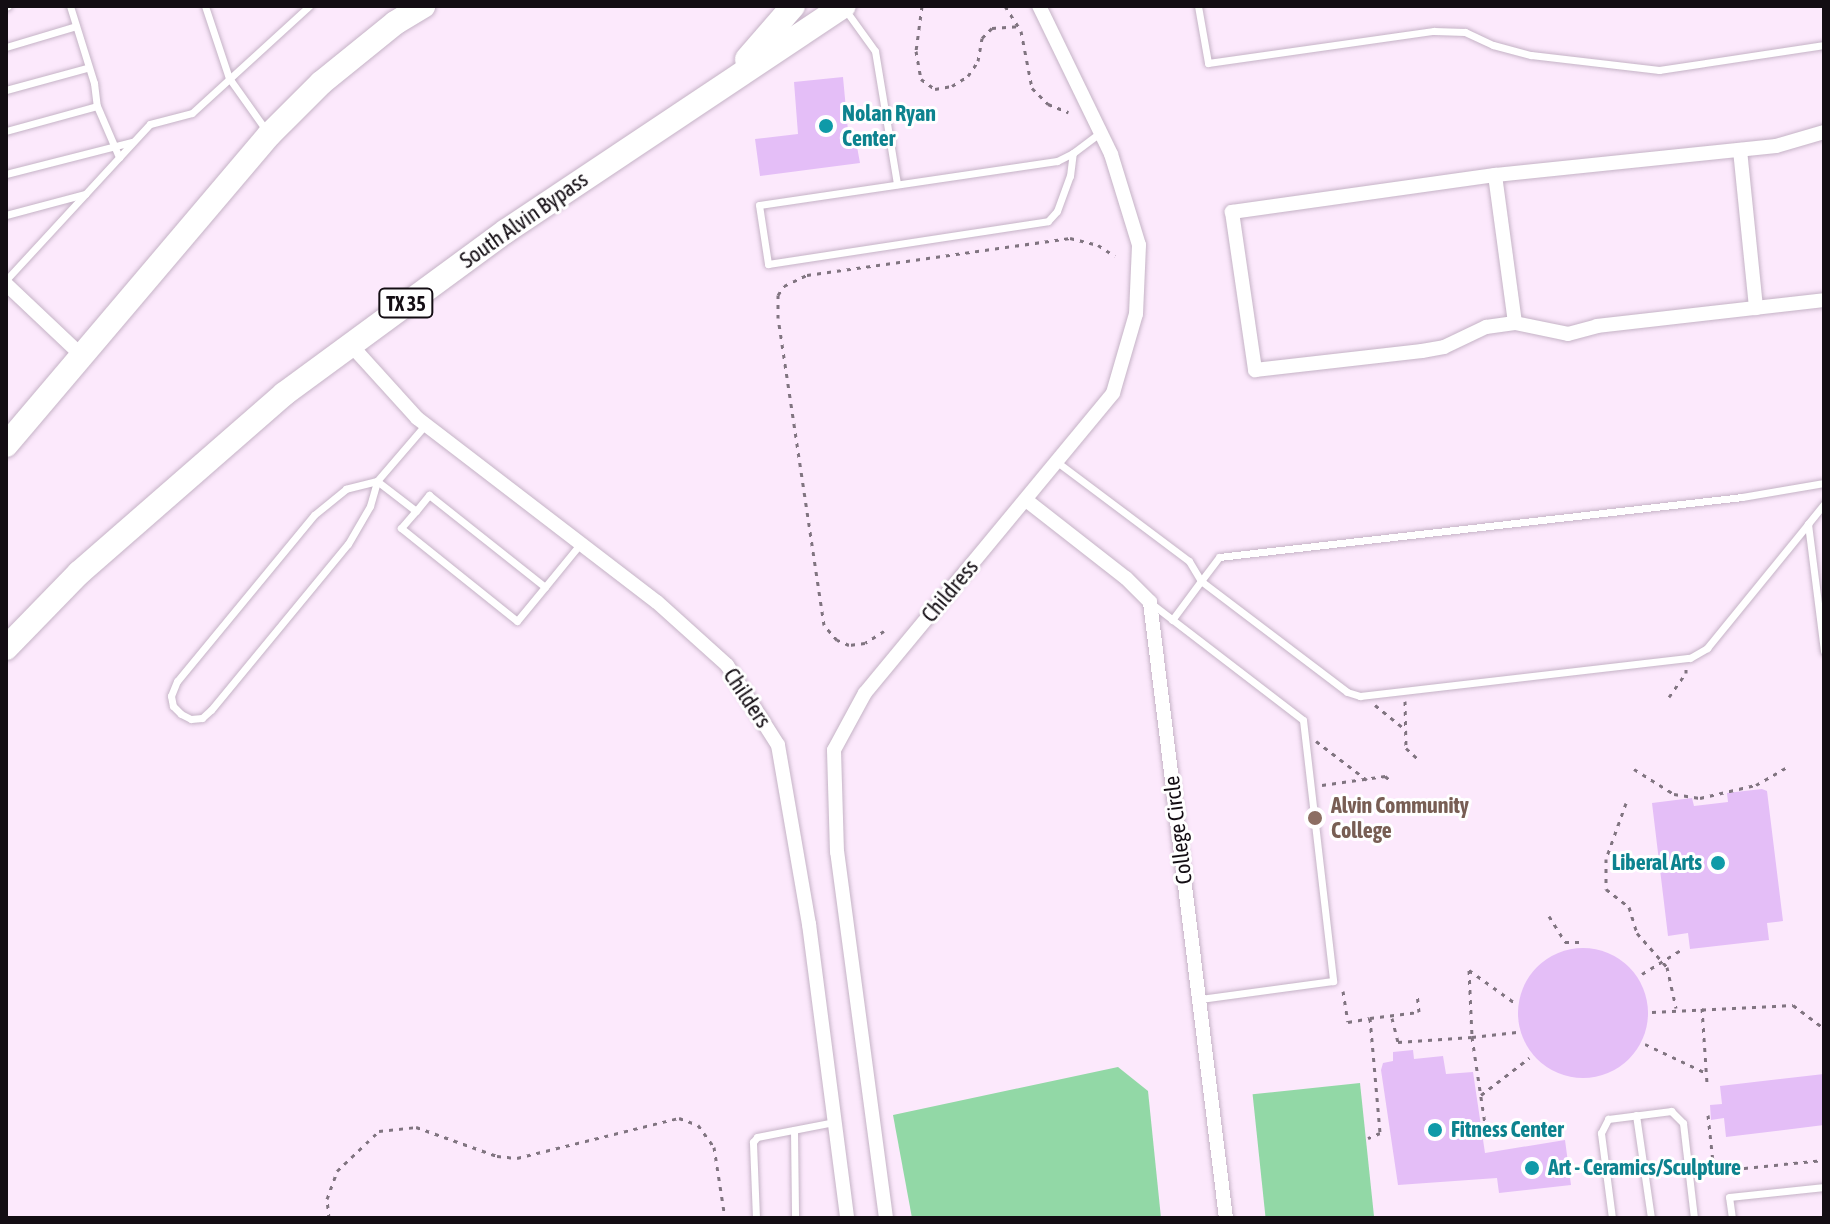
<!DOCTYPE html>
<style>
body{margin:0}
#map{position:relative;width:1830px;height:1224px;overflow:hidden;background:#fce9fc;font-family:"Asap Condensed",sans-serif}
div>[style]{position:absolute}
.green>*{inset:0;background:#92d8a6;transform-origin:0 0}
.building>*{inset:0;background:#e4bef7}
.round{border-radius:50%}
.path>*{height:3px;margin-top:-1.5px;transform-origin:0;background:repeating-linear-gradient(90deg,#807480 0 4px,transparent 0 10px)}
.roads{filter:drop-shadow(0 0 2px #c5b3c6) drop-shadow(0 0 2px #c5b3c6)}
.lane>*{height:7px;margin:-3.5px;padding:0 3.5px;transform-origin:3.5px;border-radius:3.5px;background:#fff}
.street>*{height:14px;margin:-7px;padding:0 7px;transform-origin:7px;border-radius:7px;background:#fff}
.primary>*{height:24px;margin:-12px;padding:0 12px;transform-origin:12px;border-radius:12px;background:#fff}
.dots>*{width:22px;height:22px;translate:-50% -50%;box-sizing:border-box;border:4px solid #fff;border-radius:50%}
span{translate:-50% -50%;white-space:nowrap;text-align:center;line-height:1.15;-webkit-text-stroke:6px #fff;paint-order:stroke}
.shield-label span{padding:2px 6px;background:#fff;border:2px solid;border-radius:6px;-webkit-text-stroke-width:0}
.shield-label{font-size:20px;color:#130d13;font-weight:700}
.culture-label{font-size:22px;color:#0d838f;font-weight:700}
.left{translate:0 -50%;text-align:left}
.right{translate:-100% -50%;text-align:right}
.street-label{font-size:22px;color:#130d13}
.education-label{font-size:22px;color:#785e54;font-weight:700}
.frame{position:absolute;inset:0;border:8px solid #130d13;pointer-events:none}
</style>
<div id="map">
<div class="green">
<div style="clip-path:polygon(1118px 1067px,1148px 1091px,1161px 1218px,912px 1218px,893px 1115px)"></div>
<div style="left:1360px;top:1083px;width:136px;height:108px;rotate:84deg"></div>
</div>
<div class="building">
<div style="clip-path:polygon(843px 77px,848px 131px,854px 130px,860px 163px,760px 176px,755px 139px,798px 134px,794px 82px)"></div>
<div style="clip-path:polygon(1762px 789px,1767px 791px,1783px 921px,1767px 923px,1769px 940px,1690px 949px,1688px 933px,1668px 936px,1652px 803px,1692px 798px,1694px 806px,1728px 802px,1727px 793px)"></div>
<div class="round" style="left:1518px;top:948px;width:130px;height:130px"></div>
<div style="clip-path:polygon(1413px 1050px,1414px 1059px,1443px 1056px,1446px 1074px,1473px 1072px,1485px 1153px,1565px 1140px,1571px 1185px,1499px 1193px,1497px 1178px,1398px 1185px,1381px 1070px,1383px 1063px,1393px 1061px,1393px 1052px)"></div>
<div style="clip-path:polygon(1824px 1074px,1824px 1125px,1726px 1137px,1724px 1118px,1711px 1120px,1710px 1105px,1722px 1104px,1720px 1086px)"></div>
</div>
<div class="path">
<div style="left:922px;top:6px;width:45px;rotate:97.6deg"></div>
<div style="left:916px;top:51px;width:28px;rotate:80deg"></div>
<div style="left:921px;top:79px;width:17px;rotate:36deg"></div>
<div style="left:935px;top:89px;width:17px;rotate:-10deg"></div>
<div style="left:952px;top:86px;width:19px;rotate:-32deg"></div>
<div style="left:968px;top:76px;width:18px;rotate:-56deg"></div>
<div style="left:978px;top:61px;width:23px;rotate:-80deg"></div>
<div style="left:982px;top:38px;width:14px;rotate:-45deg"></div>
<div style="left:992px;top:28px;width:27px;rotate:-4deg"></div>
<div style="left:1005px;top:6px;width:30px;rotate:57deg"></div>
<div style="left:1021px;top:31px;width:58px;rotate:79.1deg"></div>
<div style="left:1032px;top:88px;width:23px;rotate:45deg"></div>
<div style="left:1048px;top:104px;width:22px;rotate:22deg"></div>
<div style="left:884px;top:631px;width:22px;rotate:148deg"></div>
<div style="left:865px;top:643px;width:16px;rotate:173deg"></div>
<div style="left:849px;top:645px;width:13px;rotate:-157deg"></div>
<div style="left:837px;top:640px;width:20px;rotate:-131deg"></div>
<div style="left:824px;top:625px;width:310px;rotate:-98.5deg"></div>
<div style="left:778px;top:318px;width:23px;rotate:-90deg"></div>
<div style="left:778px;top:295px;width:11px;rotate:-56deg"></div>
<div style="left:784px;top:286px;width:25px;rotate:-26deg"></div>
<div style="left:807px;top:275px;width:266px;rotate:-8deg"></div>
<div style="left:1070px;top:238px;width:29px;rotate:14deg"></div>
<div style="left:1098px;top:245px;width:20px;rotate:33deg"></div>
<div style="left:1669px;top:697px;width:29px;rotate:-55deg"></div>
<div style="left:1686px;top:673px;width:5px;rotate:-90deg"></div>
<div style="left:1405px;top:701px;width:47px;rotate:88.8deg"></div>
<div style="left:1406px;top:748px;width:19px;rotate:43deg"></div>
<div style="left:1375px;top:705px;width:40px;rotate:39deg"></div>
<div style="left:1316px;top:741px;width:64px;rotate:37.4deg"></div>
<div style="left:1634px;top:769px;width:47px;rotate:32deg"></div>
<div style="left:1674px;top:794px;width:26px;rotate:9deg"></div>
<div style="left:1700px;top:798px;width:57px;rotate:-13.1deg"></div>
<div style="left:1756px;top:785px;width:34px;rotate:-30deg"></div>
<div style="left:1322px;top:785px;width:64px;rotate:-8.1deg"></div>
<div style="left:1385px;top:776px;width:8px;rotate:40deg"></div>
<div style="left:1626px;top:803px;width:59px;rotate:109.7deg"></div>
<div style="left:1606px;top:859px;width:30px;rotate:90deg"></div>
<div style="left:1606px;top:889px;width:29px;rotate:38deg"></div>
<div style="left:1629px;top:907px;width:27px;rotate:73deg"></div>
<div style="left:1637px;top:933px;width:45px;rotate:48.6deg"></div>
<div style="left:1667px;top:967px;width:42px;rotate:77.6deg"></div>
<div style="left:1549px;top:916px;width:31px;rotate:58deg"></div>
<div style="left:1565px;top:942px;width:19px"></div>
<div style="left:1469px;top:970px;width:67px;rotate:87.4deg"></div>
<div style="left:1472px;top:1037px;width:45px;rotate:-6.3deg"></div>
<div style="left:1469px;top:970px;width:57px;rotate:35.7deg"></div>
<div style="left:1642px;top:974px;width:49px;rotate:-31.8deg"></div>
<div style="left:1343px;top:991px;width:31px;rotate:81deg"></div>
<div style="left:1348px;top:1022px;width:22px;rotate:-10deg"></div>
<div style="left:1370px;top:1018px;width:115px;rotate:85deg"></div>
<div style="left:1380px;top:1133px;width:13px;rotate:157deg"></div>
<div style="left:1702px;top:1008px;width:76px;rotate:86.2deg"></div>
<div style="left:1652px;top:1012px;width:141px;rotate:-2.8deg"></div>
<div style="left:1793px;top:1005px;width:39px;rotate:37deg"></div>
<div style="left:1370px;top:1018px;width:49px;rotate:-7deg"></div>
<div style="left:1419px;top:1012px;width:18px;rotate:-96deg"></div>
<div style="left:1392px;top:1018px;width:25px;rotate:76deg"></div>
<div style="left:1398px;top:1042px;width:74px;rotate:-3.9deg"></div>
<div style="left:1472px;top:1037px;width:101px;rotate:81.5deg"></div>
<div style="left:1645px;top:1044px;width:68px;rotate:25.4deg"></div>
<div style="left:1481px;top:1095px;width:61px;rotate:-37.6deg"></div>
<div style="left:1708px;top:1115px;width:56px;rotate:83.9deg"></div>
<div style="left:1714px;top:1171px;width:111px;rotate:-5.7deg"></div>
<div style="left:329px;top:1218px;width:19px;rotate:-96deg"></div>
<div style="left:327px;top:1199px;width:30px;rotate:-70deg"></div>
<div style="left:337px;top:1171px;width:58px;rotate:-43.6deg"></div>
<div style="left:379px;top:1131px;width:37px;rotate:-6deg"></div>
<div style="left:416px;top:1127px;width:86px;rotate:19.7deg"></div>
<div style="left:497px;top:1156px;width:20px;rotate:6deg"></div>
<div style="left:517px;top:1158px;width:167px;rotate:-13.9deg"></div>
<div style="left:679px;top:1118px;width:20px;rotate:20deg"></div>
<div style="left:698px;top:1125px;width:27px;rotate:54deg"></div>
<div style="left:714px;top:1147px;width:72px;rotate:81.2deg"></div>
</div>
<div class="roads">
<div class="lane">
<div style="left:70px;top:6px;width:81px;rotate:72.7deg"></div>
<div style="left:94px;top:83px;width:23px;rotate:83deg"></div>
<div style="left:97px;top:106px;width:56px;rotate:66.7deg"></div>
<div style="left:205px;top:6px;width:76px;rotate:71.6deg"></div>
<div style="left:229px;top:78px;width:64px;rotate:54.6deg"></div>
<div style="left:1198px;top:6px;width:58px;rotate:80deg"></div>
<div style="left:1208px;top:63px;width:228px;rotate:-8.1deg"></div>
<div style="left:1434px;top:31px;width:31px;rotate:2deg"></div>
<div style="left:1465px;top:32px;width:31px;rotate:25deg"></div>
<div style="left:1493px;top:45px;width:39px;rotate:15deg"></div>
<div style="left:1531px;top:55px;width:129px;rotate:6.7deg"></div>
<div style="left:1659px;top:70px;width:167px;rotate:-8.6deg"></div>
<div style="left:6px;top:7px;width:2px;rotate:-27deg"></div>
<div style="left:844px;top:8px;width:53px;rotate:54.2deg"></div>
<div style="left:875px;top:51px;width:135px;rotate:80.6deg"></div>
<div style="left:6px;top:47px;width:73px;rotate:-16.7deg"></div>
<div style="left:6px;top:90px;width:84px;rotate:-15.2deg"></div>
<div style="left:6px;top:131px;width:94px;rotate:-15.4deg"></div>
<div style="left:1073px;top:153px;width:18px;rotate:153deg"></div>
<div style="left:1057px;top:161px;width:301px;rotate:171.6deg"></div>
<div style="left:759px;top:205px;width:60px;rotate:81.3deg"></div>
<div style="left:768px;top:264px;width:283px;rotate:-8.7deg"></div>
<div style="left:1048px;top:221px;width:13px;rotate:-48deg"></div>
<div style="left:1057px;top:211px;width:37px;rotate:-70deg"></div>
<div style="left:1070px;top:176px;width:23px;rotate:-83deg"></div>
<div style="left:1073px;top:153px;width:35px;rotate:-37deg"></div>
<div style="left:6px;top:174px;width:130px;rotate:-14.3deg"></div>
<div style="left:6px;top:215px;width:82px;rotate:-14.9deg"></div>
<div style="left:6px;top:280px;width:212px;rotate:-47.3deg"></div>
<div style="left:150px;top:124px;width:43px;rotate:-14.7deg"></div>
<div style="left:192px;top:113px;width:159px;rotate:-42.4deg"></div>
<div style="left:1057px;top:462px;width:165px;rotate:36.9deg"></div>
<div style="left:1189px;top:561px;width:23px;rotate:59deg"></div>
<div style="left:1201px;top:581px;width:30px;rotate:-53deg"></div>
<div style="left:1219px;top:557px;width:526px;rotate:-6.54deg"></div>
<div style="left:1742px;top:497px;width:83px;rotate:-9.7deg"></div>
<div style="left:377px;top:481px;width:32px;rotate:166deg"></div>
<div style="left:346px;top:489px;width:41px;rotate:140.9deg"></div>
<div style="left:314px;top:515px;width:215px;rotate:129.5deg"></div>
<div style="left:177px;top:681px;width:16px;rotate:112deg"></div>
<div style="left:171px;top:696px;width:10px;rotate:79deg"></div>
<div style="left:173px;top:706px;width:11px;rotate:45deg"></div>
<div style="left:181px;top:714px;width:11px;rotate:27deg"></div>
<div style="left:191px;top:719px;width:11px;rotate:-5deg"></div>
<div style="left:202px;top:718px;width:12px;rotate:-42deg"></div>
<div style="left:211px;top:710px;width:215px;rotate:-50.5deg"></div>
<div style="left:348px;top:544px;width:44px;rotate:-59.9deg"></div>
<div style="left:370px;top:506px;width:26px;rotate:-74deg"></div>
<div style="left:377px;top:481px;width:75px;rotate:-49.3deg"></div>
<div style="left:377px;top:481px;width:49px;rotate:37.6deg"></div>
<div style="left:416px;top:511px;width:21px;rotate:-51deg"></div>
<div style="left:429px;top:495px;width:148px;rotate:38.4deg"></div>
<div style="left:545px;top:587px;width:44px;rotate:129.5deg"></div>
<div style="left:517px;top:621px;width:149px;rotate:-141.3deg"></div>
<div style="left:401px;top:528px;width:23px;rotate:-49deg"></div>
<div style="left:1824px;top:504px;width:26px;rotate:129deg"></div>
<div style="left:1808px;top:524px;width:128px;rotate:82.8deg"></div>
<div style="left:545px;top:587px;width:57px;rotate:-50.7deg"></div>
<div style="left:1152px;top:604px;width:190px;rotate:37.5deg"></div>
<div style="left:1303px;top:720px;width:263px;rotate:83.4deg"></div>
<div style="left:1333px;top:981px;width:134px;rotate:172.3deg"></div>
<div style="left:1172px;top:620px;width:49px;rotate:-53.4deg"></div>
<div style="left:1201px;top:581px;width:183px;rotate:37.2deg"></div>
<div style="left:1347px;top:692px;width:14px;rotate:17deg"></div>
<div style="left:1360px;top:696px;width:332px;rotate:-6.6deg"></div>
<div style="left:1690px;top:658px;width:20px;rotate:-30deg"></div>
<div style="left:1707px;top:648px;width:160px;rotate:-50.8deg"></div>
<div style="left:1636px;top:1115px;width:104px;rotate:81.7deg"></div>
<div style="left:794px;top:1130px;width:88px;rotate:89.3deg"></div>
<div style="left:756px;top:1218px;width:76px;rotate:-92.3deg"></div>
<div style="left:753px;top:1142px;width:6px;rotate:-51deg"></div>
<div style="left:757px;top:1137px;width:78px;rotate:-11deg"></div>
<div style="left:1612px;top:1218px;width:86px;rotate:-97.4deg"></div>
<div style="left:1601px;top:1133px;width:16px;rotate:-63deg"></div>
<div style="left:1608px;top:1119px;width:64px;rotate:-7.2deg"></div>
<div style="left:1671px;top:1111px;width:17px;rotate:45deg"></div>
<div style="left:1683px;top:1123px;width:96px;rotate:83.4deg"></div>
<div style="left:1732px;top:1218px;width:21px;rotate:-98deg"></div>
<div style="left:1729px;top:1197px;width:96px;rotate:-6deg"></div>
</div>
<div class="street">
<div style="left:1824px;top:132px;width:50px;rotate:163.7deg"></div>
<div style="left:1776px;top:146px;width:282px;rotate:174.1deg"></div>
<div style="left:1495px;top:175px;width:266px;rotate:172deg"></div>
<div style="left:1232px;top:212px;width:160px;rotate:81.7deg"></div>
<div style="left:1255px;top:370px;width:168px;rotate:-6.5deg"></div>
<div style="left:1422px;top:351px;width:22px;rotate:-10deg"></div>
<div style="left:1444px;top:347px;width:47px;rotate:-25.5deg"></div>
<div style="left:1486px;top:327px;width:29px;rotate:-8deg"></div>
<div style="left:1515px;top:323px;width:54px;rotate:11.7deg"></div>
<div style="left:1568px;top:334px;width:30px;rotate:-15deg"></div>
<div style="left:1597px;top:326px;width:228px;rotate:-6.5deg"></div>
<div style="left:1740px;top:150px;width:159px;rotate:84.2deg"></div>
<div style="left:1495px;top:175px;width:149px;rotate:82.3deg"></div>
<div style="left:6px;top:284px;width:103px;rotate:43.4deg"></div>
<div style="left:350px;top:344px;width:100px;rotate:47.8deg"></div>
<div style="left:417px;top:418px;width:302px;rotate:37.5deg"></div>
<div style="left:657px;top:602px;width:94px;rotate:42deg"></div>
<div style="left:727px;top:665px;width:95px;rotate:57.5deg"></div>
<div style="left:778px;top:745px;width:182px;rotate:80.2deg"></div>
<div style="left:809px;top:924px;width:296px;rotate:82.6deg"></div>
<div style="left:1026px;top:500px;width:127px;rotate:38deg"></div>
<div style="left:1126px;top:578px;width:34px;rotate:45deg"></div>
<div style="left:1150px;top:602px;width:621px;rotate:82.97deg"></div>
<div style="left:886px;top:1218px;width:369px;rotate:-97.6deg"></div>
<div style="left:837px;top:852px;width:102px;rotate:-91.7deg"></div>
<div style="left:834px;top:750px;width:65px;rotate:-61.5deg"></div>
<div style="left:865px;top:693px;width:389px;rotate:-50.4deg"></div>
<div style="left:1113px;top:393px;width:82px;rotate:-73.8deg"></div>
<div style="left:1136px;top:314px;width:69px;rotate:-87.5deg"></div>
<div style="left:1139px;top:245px;width:95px;rotate:-107.1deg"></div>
<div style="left:1111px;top:154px;width:165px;rotate:-115.9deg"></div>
</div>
<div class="primary">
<div style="left:747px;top:59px;width:70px;rotate:-49deg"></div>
<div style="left:6px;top:445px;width:407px;rotate:-49.7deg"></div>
<div style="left:269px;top:135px;width:74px;rotate:-45deg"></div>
<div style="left:321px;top:83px;width:95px;rotate:-39deg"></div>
<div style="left:395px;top:23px;width:33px;rotate:-31deg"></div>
<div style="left:6px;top:648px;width:105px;rotate:-45.8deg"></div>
<div style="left:79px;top:573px;width:272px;rotate:-41.1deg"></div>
<div style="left:284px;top:394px;width:275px;rotate:-36.3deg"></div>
<div style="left:506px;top:231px;width:406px;rotate:-33.7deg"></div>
</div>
</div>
<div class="dots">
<div style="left:826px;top:126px;background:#0f9aa8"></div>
<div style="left:1315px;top:818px;background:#8d6e63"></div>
<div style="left:1718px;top:863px;background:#0f9aa8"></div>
<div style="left:1435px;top:1130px;background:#0f9aa8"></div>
<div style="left:1532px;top:1168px;background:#0f9aa8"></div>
</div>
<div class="shield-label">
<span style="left:406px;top:303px">TX 35</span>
</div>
<div class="culture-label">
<span class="left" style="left:842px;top:126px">Nolan Ryan<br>Center</span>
<span class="right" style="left:1702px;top:863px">Liberal Arts</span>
<span class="left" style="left:1451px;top:1130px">Fitness Center</span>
<span class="left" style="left:1548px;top:1168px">Art - Ceramics/Sculpture</span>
</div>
<div class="street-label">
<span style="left:524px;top:220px;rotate:-35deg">South Alvin Bypass</span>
<span style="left:950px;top:591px;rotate:-50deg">Childress</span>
<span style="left:747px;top:698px;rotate:56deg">Childers</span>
<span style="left:1178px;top:830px;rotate:-97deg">College Circle</span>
</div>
<div class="education-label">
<span class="left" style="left:1331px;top:818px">Alvin Community<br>College</span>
</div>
<div class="frame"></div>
</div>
